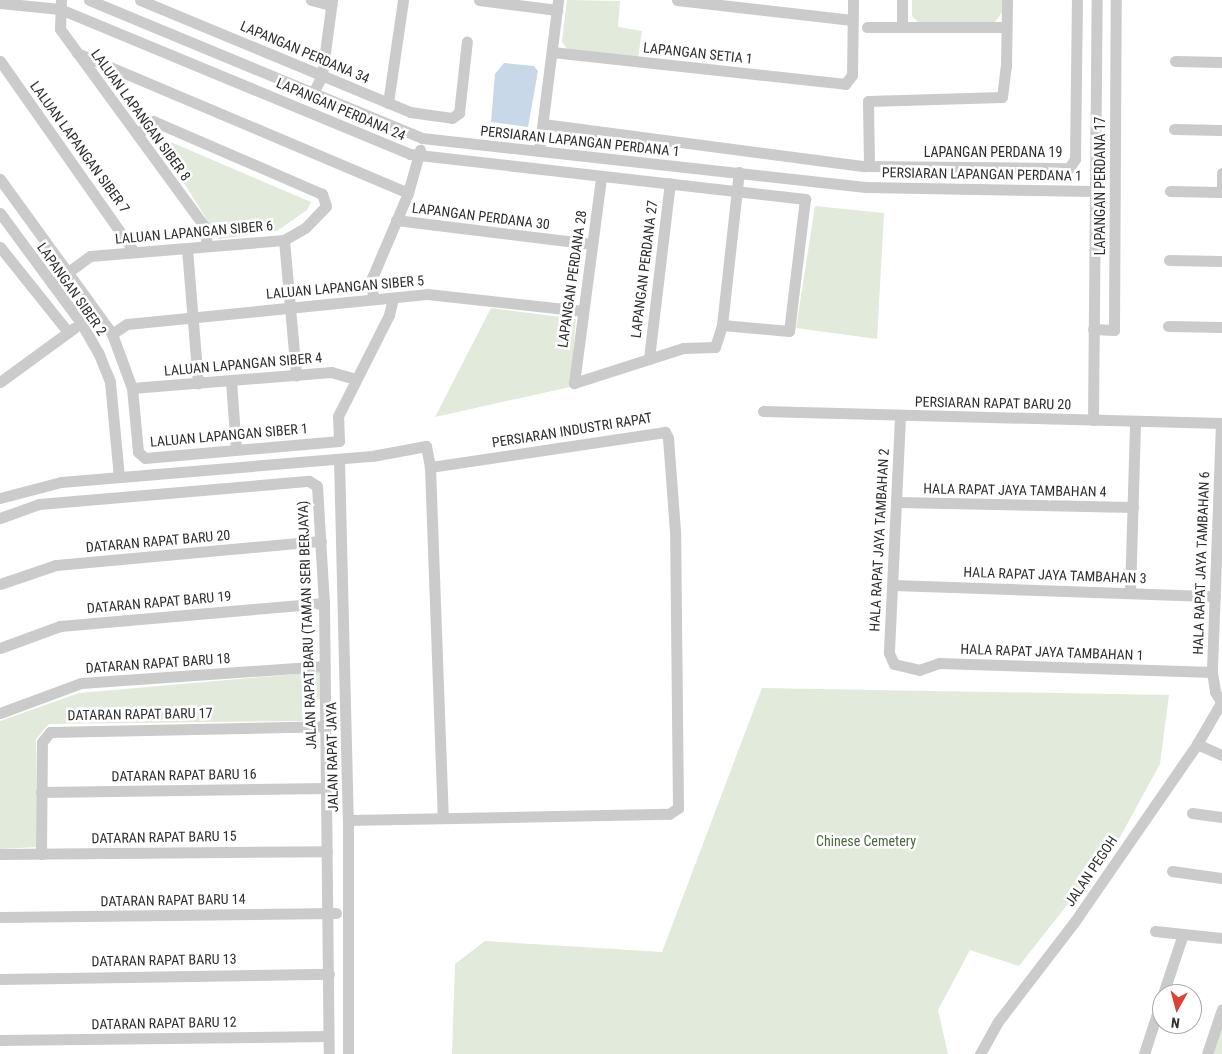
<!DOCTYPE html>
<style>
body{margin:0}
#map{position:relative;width:1222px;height:1054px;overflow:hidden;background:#fff;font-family:"Roboto Condensed",sans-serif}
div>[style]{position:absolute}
.green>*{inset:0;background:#e2eadc}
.water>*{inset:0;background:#c9d8e9}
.minor>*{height:11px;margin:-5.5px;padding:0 5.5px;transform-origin:5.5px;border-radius:5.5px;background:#cbcbcb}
span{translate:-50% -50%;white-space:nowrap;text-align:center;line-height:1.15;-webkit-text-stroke:5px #fff;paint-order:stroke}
.street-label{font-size:14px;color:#2e2e2e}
.park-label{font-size:14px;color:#4b673d}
.north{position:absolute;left:1152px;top:984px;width:50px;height:50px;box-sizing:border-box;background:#fff;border:1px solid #ababab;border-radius:50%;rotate:187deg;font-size:14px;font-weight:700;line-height:20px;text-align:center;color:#2e2e2e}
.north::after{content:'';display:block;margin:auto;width:18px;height:22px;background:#dc4238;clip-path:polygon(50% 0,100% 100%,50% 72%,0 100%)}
</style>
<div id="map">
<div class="green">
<div style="clip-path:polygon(567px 0,620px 1px,618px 27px,642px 31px,638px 58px,567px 49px,562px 42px)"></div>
<div style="clip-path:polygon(912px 0,1002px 0,1002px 12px,995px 22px,918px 22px,912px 16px)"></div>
<div style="clip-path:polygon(154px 135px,311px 202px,307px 210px,277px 231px,219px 239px)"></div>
<div style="clip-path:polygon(815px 206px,884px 213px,877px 339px,796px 328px)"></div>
<div style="clip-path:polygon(491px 308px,576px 319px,570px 387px,435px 417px)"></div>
<div style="clip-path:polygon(320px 672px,320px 699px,302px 700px,303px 721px,49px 724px,36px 739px,37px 847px,0 849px,0 721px,79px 693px)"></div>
<div style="clip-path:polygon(762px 688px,1169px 695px,1160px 764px,1119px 839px,1019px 966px,970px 950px,938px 1010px,948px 1054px,452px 1054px,455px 964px,485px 941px,662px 952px)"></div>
<div style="clip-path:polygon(1222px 1023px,1222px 1054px,1211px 1054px)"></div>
</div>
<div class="water">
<div style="clip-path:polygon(504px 63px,534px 66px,538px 71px,528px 127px,491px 122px,495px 74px)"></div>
</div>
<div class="minor">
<div style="left:61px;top:0;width:29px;rotate:92deg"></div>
<div style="left:60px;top:29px;width:244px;rotate:53.8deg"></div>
<div style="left:204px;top:226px;width:20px;rotate:81deg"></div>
<div style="left:89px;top:0;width:360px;rotate:22.5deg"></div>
<div style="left:422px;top:138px;width:446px;rotate:6.3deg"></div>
<div style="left:865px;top:187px;width:230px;rotate:1deg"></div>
<div style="left:140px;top:0;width:292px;rotate:22.5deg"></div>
<div style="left:410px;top:112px;width:42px;rotate:8.1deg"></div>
<div style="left:452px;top:118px;width:9px;rotate:-36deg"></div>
<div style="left:459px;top:113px;width:72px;rotate:-83.7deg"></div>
<div style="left:311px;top:0;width:21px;rotate:14deg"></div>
<div style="left:479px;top:0;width:79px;rotate:7.3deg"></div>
<div style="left:677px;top:0;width:176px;rotate:6.5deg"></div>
<div style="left:902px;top:0;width:27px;rotate:90deg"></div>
<div style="left:0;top:3px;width:60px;rotate:5.7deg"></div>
<div style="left:60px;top:9px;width:379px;rotate:22.5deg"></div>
<div style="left:410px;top:154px;width:398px;rotate:6.5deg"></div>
<div style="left:805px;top:199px;width:133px;rotate:96.9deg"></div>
<div style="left:789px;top:331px;width:67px;rotate:-174.9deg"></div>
<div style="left:867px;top:27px;width:139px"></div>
<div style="left:552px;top:52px;width:295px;rotate:6.2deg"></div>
<div style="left:845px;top:84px;width:11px;rotate:-52deg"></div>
<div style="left:852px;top:75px;width:75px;rotate:-89.2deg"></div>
<div style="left:77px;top:53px;width:359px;rotate:22.9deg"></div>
<div style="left:0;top:61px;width:233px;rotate:54.9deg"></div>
<div style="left:1175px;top:61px;width:47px;rotate:1.2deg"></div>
<div style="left:312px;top:95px;width:22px;rotate:-63deg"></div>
<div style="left:322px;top:75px;width:76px;rotate:-82.4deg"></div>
<div style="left:388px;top:103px;width:104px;rotate:-81.7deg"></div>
<div style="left:543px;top:124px;width:324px;rotate:7.5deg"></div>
<div style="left:864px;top:166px;width:205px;rotate:0.6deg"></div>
<div style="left:1069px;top:168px;width:11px;rotate:-56deg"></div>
<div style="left:1075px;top:159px;width:159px;rotate:-89.3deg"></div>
<div style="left:1174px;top:129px;width:48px;rotate:1.2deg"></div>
<div style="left:539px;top:151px;width:152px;rotate:-82.8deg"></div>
<div style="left:869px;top:166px;width:65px;rotate:-90.9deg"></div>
<div style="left:868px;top:101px;width:134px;rotate:-1.7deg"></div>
<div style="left:1002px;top:97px;width:31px;rotate:-83deg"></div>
<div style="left:1006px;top:66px;width:66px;rotate:-89.1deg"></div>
<div style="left:601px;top:178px;width:207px;rotate:97.5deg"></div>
<div style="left:574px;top:383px;width:114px;rotate:-17.8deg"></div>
<div style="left:683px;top:348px;width:32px;rotate:-2deg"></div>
<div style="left:715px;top:347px;width:23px;rotate:-72deg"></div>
<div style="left:722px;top:325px;width:154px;rotate:-83.7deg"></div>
<div style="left:0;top:179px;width:191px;rotate:54.1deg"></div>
<div style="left:112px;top:334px;width:58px;rotate:69.7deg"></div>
<div style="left:132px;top:388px;width:64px;rotate:84.6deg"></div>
<div style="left:138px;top:452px;width:9px;rotate:41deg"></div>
<div style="left:145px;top:458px;width:195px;rotate:-5deg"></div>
<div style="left:339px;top:441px;width:25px;rotate:-92deg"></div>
<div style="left:338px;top:416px;width:113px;rotate:-63.2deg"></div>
<div style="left:389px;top:315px;width:17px;rotate:-77deg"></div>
<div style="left:1170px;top:191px;width:52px;rotate:1.1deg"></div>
<div style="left:1222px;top:192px;width:19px;rotate:-90deg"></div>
<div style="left:0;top:213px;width:137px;rotate:53.6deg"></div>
<div style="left:81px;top:323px;width:34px;rotate:60deg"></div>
<div style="left:98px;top:352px;width:32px;rotate:68deg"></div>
<div style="left:110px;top:382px;width:95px;rotate:84.6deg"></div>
<div style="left:396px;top:220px;width:197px;rotate:7deg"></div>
<div style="left:284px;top:240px;width:136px;rotate:84.9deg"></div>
<div style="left:0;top:247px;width:109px;rotate:51.3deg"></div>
<div style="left:187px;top:249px;width:135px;rotate:85.3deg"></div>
<div style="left:1169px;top:260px;width:53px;rotate:1.1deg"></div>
<div style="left:52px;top:284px;width:47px;rotate:-36.4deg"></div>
<div style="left:90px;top:256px;width:195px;rotate:-4.7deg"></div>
<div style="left:284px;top:240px;width:24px;rotate:-30deg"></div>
<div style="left:305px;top:228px;width:30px;rotate:-46deg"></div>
<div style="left:326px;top:206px;width:13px;rotate:-108deg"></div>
<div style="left:322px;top:194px;width:184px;rotate:-156.6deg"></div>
<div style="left:153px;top:121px;width:8px;rotate:157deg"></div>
<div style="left:146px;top:124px;width:14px;rotate:124deg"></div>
<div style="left:373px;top:299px;width:21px;rotate:-93deg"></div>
<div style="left:372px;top:278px;width:92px;rotate:-67deg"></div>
<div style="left:408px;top:193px;width:45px;rotate:-74.4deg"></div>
<div style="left:1168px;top:326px;width:54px;rotate:1.1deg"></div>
<div style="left:1093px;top:329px;width:21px;rotate:3deg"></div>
<div style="left:1114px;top:330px;width:330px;rotate:-89.7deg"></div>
<div style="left:112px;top:334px;width:18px;rotate:-34deg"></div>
<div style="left:127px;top:324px;width:301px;rotate:-5.7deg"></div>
<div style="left:427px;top:294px;width:157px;rotate:6.2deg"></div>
<div style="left:649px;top:358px;width:176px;rotate:-83.2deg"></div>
<div style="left:231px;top:381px;width:68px;rotate:85.8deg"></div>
<div style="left:0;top:382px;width:92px;rotate:-36.1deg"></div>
<div style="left:132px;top:388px;width:200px;rotate:-4.6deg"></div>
<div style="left:331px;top:372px;width:25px;rotate:16deg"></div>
<div style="left:763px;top:411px;width:459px;rotate:1.5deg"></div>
<div style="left:900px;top:417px;width:236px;rotate:92.7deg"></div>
<div style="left:889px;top:653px;width:12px;rotate:66deg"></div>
<div style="left:894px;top:664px;width:26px;rotate:13deg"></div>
<div style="left:919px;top:670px;width:21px;rotate:-19deg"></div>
<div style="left:939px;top:663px;width:273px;rotate:1.9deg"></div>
<div style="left:1093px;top:420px;width:420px;rotate:-89.5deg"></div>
<div style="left:1221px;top:423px;width:249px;rotate:92.1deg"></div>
<div style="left:1212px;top:672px;width:20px;rotate:81deg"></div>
<div style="left:1215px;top:692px;width:12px;rotate:59deg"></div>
<div style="left:339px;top:459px;width:361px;rotate:88.6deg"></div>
<div style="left:348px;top:820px;width:234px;rotate:90deg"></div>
<div style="left:0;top:498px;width:63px;rotate:-14.7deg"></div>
<div style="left:61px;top:482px;width:312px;rotate:-4.8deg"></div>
<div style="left:372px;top:456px;width:55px;rotate:-10.5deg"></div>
<div style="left:426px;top:446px;width:21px;rotate:79deg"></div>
<div style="left:897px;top:502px;width:236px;rotate:1.2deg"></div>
<div style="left:0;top:518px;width:41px;rotate:-19.7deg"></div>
<div style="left:39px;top:504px;width:271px;rotate:-4.9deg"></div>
<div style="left:309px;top:481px;width:9px;rotate:32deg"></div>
<div style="left:317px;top:486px;width:117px;rotate:86.6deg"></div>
<div style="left:324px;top:603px;width:451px;rotate:89.4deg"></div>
<div style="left:0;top:584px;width:59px;rotate:-18.7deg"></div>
<div style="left:56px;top:565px;width:266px;rotate:-5.2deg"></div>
<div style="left:893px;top:585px;width:322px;rotate:2deg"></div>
<div style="left:1130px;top:593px;width:172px;rotate:-88.3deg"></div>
<div style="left:0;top:648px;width:64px;rotate:-20.1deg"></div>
<div style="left:60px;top:626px;width:265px;rotate:-5deg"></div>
<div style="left:0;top:713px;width:86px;rotate:-20.3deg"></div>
<div style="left:81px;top:683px;width:244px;rotate:-4deg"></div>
<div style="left:1197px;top:744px;width:27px;rotate:24deg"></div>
<div style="left:41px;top:792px;width:286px;rotate:-0.8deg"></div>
<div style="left:1192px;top:813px;width:30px;rotate:8deg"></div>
<div style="left:348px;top:820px;width:321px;rotate:-1.1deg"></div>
<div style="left:669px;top:814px;width:11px;rotate:-34deg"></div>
<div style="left:678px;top:808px;width:277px;rotate:-90.6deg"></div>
<div style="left:675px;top:531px;width:93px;rotate:-94.3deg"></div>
<div style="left:668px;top:438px;width:7px;rotate:-117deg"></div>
<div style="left:665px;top:432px;width:238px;rotate:171.5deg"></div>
<div style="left:430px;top:467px;width:350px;rotate:87.9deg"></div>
<div style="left:0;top:854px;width:327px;rotate:-0.5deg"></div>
<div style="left:41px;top:854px;width:112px;rotate:-89.5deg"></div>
<div style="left:42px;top:742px;width:13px;rotate:-51deg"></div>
<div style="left:50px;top:732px;width:275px;rotate:-1.2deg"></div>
<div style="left:1172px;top:871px;width:50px;rotate:8deg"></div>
<div style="left:0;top:917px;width:336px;rotate:-0.7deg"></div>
<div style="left:1155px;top:931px;width:67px;rotate:6deg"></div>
<div style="left:0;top:979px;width:329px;rotate:-0.9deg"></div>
<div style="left:1163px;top:994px;width:63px;rotate:-71.6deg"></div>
<div style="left:0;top:1040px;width:328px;rotate:-0.7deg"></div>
<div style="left:980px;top:1054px;width:35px;rotate:-61deg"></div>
<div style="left:997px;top:1023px;width:128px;rotate:-52.6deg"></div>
<div style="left:1075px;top:921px;width:215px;rotate:-55.4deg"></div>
<div style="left:1197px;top:744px;width:50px;rotate:-59.8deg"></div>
<div style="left:1144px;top:1054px;width:59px;rotate:-72.2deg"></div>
<div style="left:1207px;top:1054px;width:47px;rotate:-71.6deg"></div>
</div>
<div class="street-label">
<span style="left:305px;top:52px;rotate:23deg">LAPANGAN PERDANA 34</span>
<span style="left:698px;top:53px;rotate:6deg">LAPANGAN SETIA 1</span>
<span style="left:341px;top:109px;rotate:23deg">LAPANGAN PERDANA 24</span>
<span style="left:141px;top:115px;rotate:54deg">LALUAN LAPANGAN SIBER 8</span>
<span style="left:580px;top:141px;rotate:6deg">PERSIARAN LAPANGAN PERDANA 1</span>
<span style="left:80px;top:147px;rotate:54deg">LALUAN LAPANGAN SIBER 7</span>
<span style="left:993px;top:152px">LAPANGAN PERDANA 19</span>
<span style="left:982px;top:174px;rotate:1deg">PERSIARAN LAPANGAN PERDANA 1</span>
<span style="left:1100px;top:186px;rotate:-90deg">LAPANGAN PERDANA 17</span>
<span style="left:481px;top:216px;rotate:7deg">LAPANGAN PERDANA 30</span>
<span style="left:194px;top:232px;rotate:-5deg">LALUAN LAPANGAN SIBER 6</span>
<span style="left:644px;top:269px;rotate:-83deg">LAPANGAN PERDANA 27</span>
<span style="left:572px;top:279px;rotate:-82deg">LAPANGAN PERDANA 28</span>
<span style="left:345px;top:287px;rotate:-5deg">LALUAN LAPANGAN SIBER 5</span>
<span style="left:72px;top:289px;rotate:55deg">LAPANGAN SIBER 2</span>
<span style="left:243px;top:364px;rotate:-5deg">LALUAN LAPANGAN SIBER 4</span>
<span style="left:993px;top:403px;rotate:1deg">PERSIARAN RAPAT BARU 20</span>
<span style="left:572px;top:430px;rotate:-9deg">PERSIARAN INDUSTRI RAPAT</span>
<span style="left:229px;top:435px;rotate:-5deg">LALUAN LAPANGAN SIBER 1</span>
<span style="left:1015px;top:490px;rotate:1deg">HALA RAPAT JAYA TAMBAHAN 4</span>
<span style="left:879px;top:540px;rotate:-87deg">HALA RAPAT JAYA TAMBAHAN 2</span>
<span style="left:158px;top:541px;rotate:-5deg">DATARAN RAPAT BARU 20</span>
<span style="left:1201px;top:563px;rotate:-88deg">HALA RAPAT JAYA TAMBAHAN 6</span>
<span style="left:1055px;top:575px;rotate:2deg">HALA RAPAT JAYA TAMBAHAN 3</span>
<span style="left:159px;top:602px;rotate:-5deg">DATARAN RAPAT BARU 19</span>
<span style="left:307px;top:625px;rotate:-92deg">JALAN RAPAT BARU (TAMAN SERI BERJAYA)</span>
<span style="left:1052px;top:652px;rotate:2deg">HALA RAPAT JAYA TAMBAHAN 1</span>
<span style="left:158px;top:663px;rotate:-4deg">DATARAN RAPAT BARU 18</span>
<span style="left:140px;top:714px;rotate:-1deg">DATARAN RAPAT BARU 17</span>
<span style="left:332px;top:757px;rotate:-91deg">JALAN RAPAT JAYA</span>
<span style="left:184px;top:775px;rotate:-1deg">DATARAN RAPAT BARU 16</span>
<span style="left:164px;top:837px;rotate:-1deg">DATARAN RAPAT BARU 15</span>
<span style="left:1091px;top:871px;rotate:-56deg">JALAN PEGOH</span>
<span style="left:173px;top:900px;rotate:-1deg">DATARAN RAPAT BARU 14</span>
<span style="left:164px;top:960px;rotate:-1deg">DATARAN RAPAT BARU 13</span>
<span style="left:164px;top:1023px;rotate:-1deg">DATARAN RAPAT BARU 12</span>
</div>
<div class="park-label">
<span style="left:866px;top:841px">Chinese Cemetery</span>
</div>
<div class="north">N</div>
</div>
